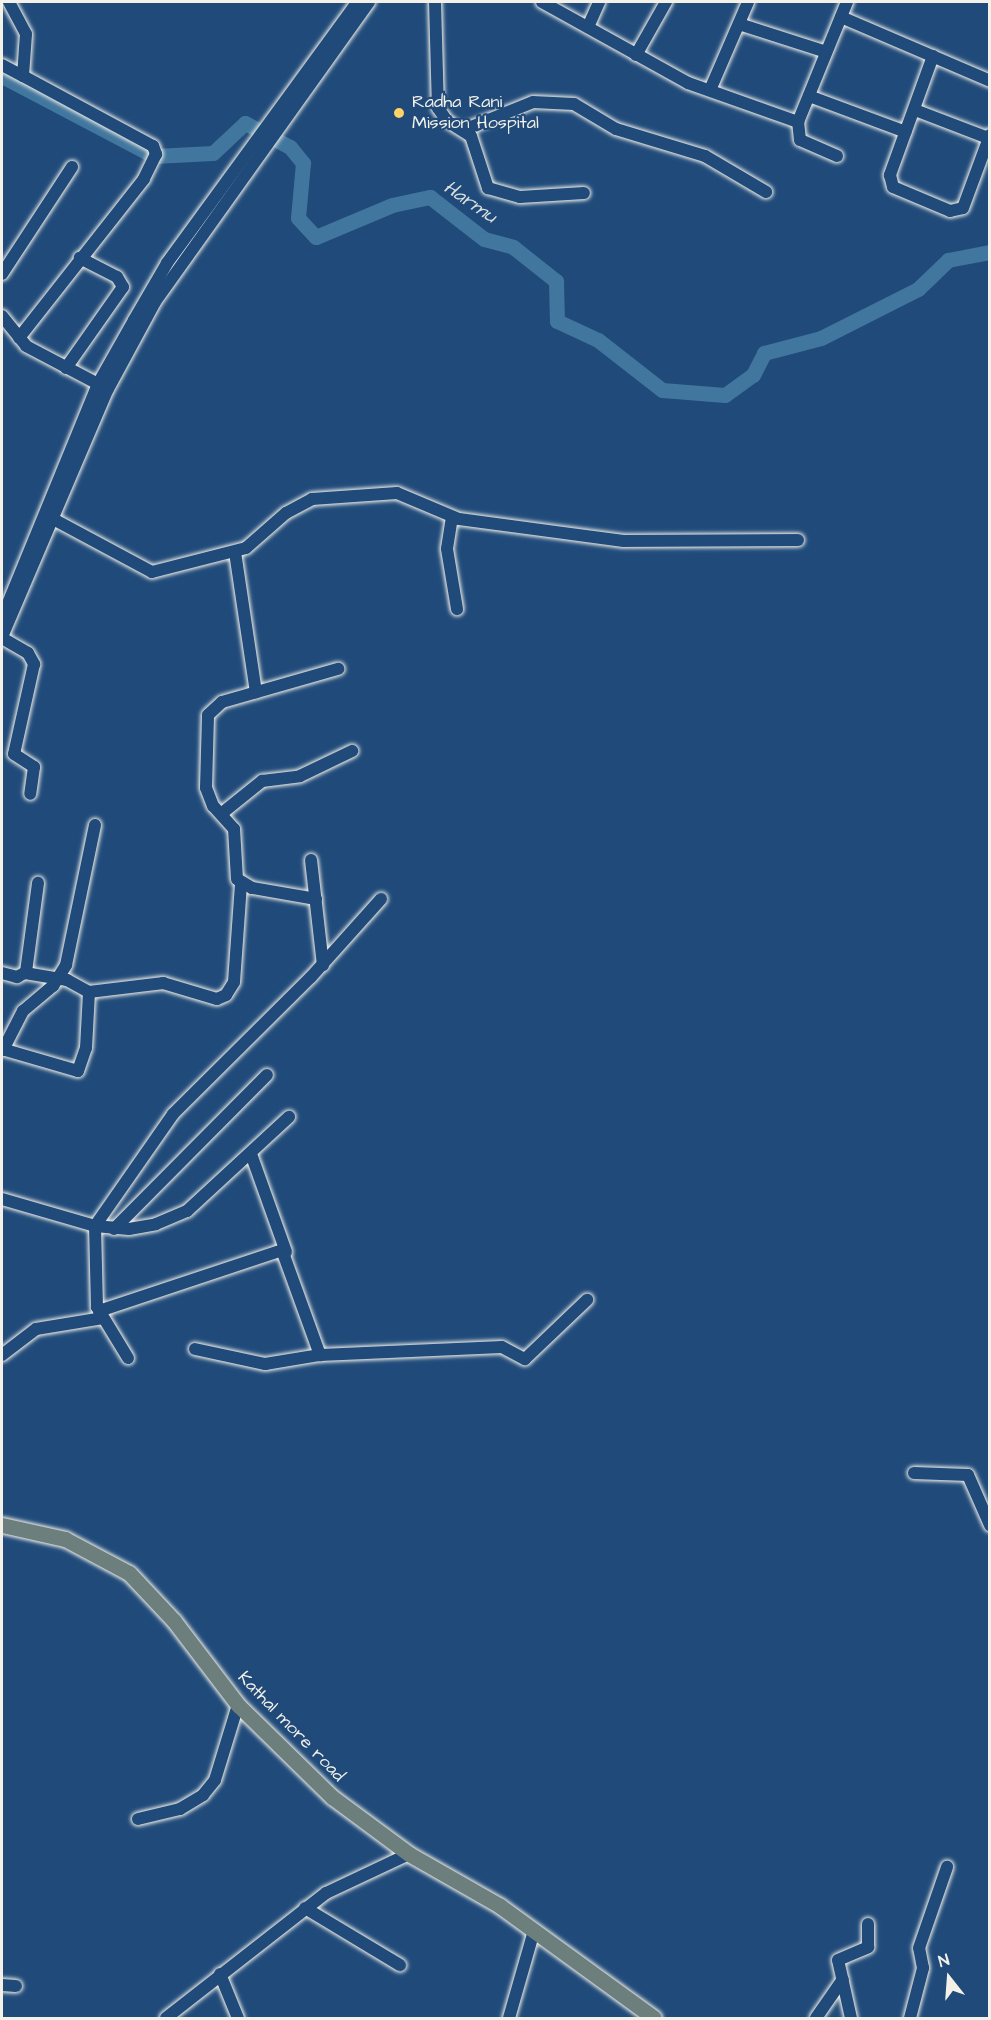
<!DOCTYPE html>
<style>
body{margin:0}
#map{position:relative;width:991px;height:2020px;overflow:hidden;background:#1f4a7a;font-family:"Architects Daughter",sans-serif}
div>[style]{position:absolute}
.river>*{height:15px;margin:-7.5px;padding:0 7.5px;transform-origin:7.5px;border-radius:7.5px;background:#41769e}
.roads{filter:drop-shadow(0 0 2px #f4f1e8) drop-shadow(0 0 2px #f4f1e8)}
.minor>*{height:12px;margin:-6px;padding:0 6px;transform-origin:6px;border-radius:6px;background:#1f4a7a}
.major>*{height:15px;margin:-7.5px;padding:0 7.5px;transform-origin:7.5px;border-radius:7.5px;background:#6c7f7c}
.dots>*{width:16px;height:16px;translate:-50% -50%;box-sizing:border-box;border:3px solid #1f4a7a;border-radius:50%}
span{translate:-50% -50%;white-space:nowrap;text-align:center;line-height:1.15;-webkit-text-stroke:4.5px #1f4a7a;paint-order:stroke}
.poi-label{font-size:18px;color:#f4f1e8}
.left{translate:0 -50%;text-align:left}
.street-label{font-size:18px;color:#f4f1e8}
.water-label{font-size:20px;color:#d9dfdd;font-style:italic}
.frame{position:absolute;inset:0;border:3px solid #f4f1e8;pointer-events:none}
.north{position:absolute;left:919px;top:1948px;width:60px;height:60px;-webkit-text-stroke:4px #1f4a7a;paint-order:stroke;rotate:343deg;font-size:16px;font-weight:700;line-height:24px;text-align:center;color:#f4f1e8}
.north::after{content:'';display:block;margin:auto;width:21px;height:27px;background:#f4f1e8;clip-path:polygon(50% 0,100% 100%,50% 72%,0 100%)}
</style>
<div id="map">
<div class="river">
<div style="left:2px;top:76px;width:172px;rotate:27.8deg"></div>
<div style="left:154px;top:156px;width:59px;rotate:-2.9deg"></div>
<div style="left:213px;top:153px;width:44px;rotate:-43.2deg"></div>
<div style="left:245px;top:123px;width:51px;rotate:28.1deg"></div>
<div style="left:290px;top:147px;width:21px;rotate:51deg"></div>
<div style="left:303px;top:163px;width:55px;rotate:95.2deg"></div>
<div style="left:298px;top:218px;width:26px;rotate:47deg"></div>
<div style="left:316px;top:237px;width:82px;rotate:-22.8deg"></div>
<div style="left:392px;top:205px;width:39px;rotate:-12deg"></div>
<div style="left:430px;top:197px;width:68px;rotate:37.9deg"></div>
<div style="left:484px;top:239px;width:30px;rotate:15deg"></div>
<div style="left:513px;top:247px;width:55px;rotate:38.3deg"></div>
<div style="left:556px;top:281px;width:40px;rotate:88.6deg"></div>
<div style="left:557px;top:321px;width:45px;rotate:24.9deg"></div>
<div style="left:598px;top:340px;width:81px;rotate:38deg"></div>
<div style="left:662px;top:390px;width:63px;rotate:4.5deg"></div>
<div style="left:725px;top:395px;width:34px;rotate:-36deg"></div>
<div style="left:753px;top:375px;width:25px;rotate:-63deg"></div>
<div style="left:764px;top:353px;width:59px;rotate:-14.7deg"></div>
<div style="left:821px;top:338px;width:109px;rotate:-26.8deg"></div>
<div style="left:918px;top:289px;width:42px;rotate:-44deg"></div>
<div style="left:948px;top:260px;width:43px;rotate:-10.8deg"></div>
</div>
<div class="roads">
<div class="minor">
<div style="left:9px;top:2px;width:36px;rotate:62deg"></div>
<div style="left:26px;top:34px;width:42px;rotate:94.1deg"></div>
<div style="left:23px;top:76px;width:148px;rotate:28.3deg"></div>
<div style="left:153px;top:146px;width:9px;rotate:69deg"></div>
<div style="left:156px;top:154px;width:28px;rotate:116deg"></div>
<div style="left:144px;top:179px;width:202px;rotate:128.2deg"></div>
<div style="left:435px;top:2px;width:106px;rotate:88.4deg"></div>
<div style="left:438px;top:108px;width:16px;rotate:55deg"></div>
<div style="left:447px;top:121px;width:28px;rotate:32deg"></div>
<div style="left:471px;top:136px;width:55px;rotate:71.9deg"></div>
<div style="left:488px;top:188px;width:33px;rotate:16deg"></div>
<div style="left:520px;top:197px;width:64px;rotate:-3.6deg"></div>
<div style="left:542px;top:2px;width:167px;rotate:29deg"></div>
<div style="left:688px;top:83px;width:117px;rotate:19.5deg"></div>
<div style="left:841px;top:17px;width:162px;rotate:23.2deg"></div>
<div style="left:739px;top:24px;width:91px;rotate:17.8deg"></div>
<div style="left:588px;top:27px;width:27px;rotate:-66deg"></div>
<div style="left:636px;top:55px;width:61px;rotate:-60.5deg"></div>
<div style="left:933px;top:56px;width:127px;rotate:109.9deg"></div>
<div style="left:890px;top:175px;width:12px;rotate:76deg"></div>
<div style="left:893px;top:187px;width:62px;rotate:22.8deg"></div>
<div style="left:950px;top:211px;width:13px;rotate:-13deg"></div>
<div style="left:963px;top:208px;width:78px;rotate:-69.7deg"></div>
<div style="left:2px;top:65px;width:24px;rotate:28deg"></div>
<div style="left:710px;top:90px;width:96px;rotate:-66.6deg"></div>
<div style="left:809px;top:96px;width:103px;rotate:20.4deg"></div>
<div style="left:915px;top:110px;width:78px;rotate:21deg"></div>
<div style="left:466px;top:129px;width:72px;rotate:-21.9deg"></div>
<div style="left:533px;top:102px;width:41px;rotate:2.8deg"></div>
<div style="left:574px;top:104px;width:49px;rotate:30.8deg"></div>
<div style="left:616px;top:129px;width:93px;rotate:16.9deg"></div>
<div style="left:705px;top:156px;width:71px;rotate:30.5deg"></div>
<div style="left:837px;top:156px;width:40px;rotate:-156.6deg"></div>
<div style="left:800px;top:140px;width:18px;rotate:-96deg"></div>
<div style="left:798px;top:122px;width:130px;rotate:-67.8deg"></div>
<div style="left:2px;top:274px;width:128px;rotate:-56.8deg"></div>
<div style="left:2px;top:316px;width:38px;rotate:51deg"></div>
<div style="left:26px;top:346px;width:81px;rotate:27.8deg"></div>
<div style="left:66px;top:368px;width:99px;rotate:-54.9deg"></div>
<div style="left:123px;top:287px;width:12px;rotate:-121deg"></div>
<div style="left:117px;top:277px;width:42px;rotate:-152.8deg"></div>
<div style="left:452px;top:517px;width:32px;rotate:99deg"></div>
<div style="left:447px;top:549px;width:61px;rotate:80.5deg"></div>
<div style="left:55px;top:520px;width:110px;rotate:28.2deg"></div>
<div style="left:152px;top:572px;width:97px;rotate:-14.3deg"></div>
<div style="left:246px;top:548px;width:53px;rotate:-41.2deg"></div>
<div style="left:286px;top:513px;width:30px;rotate:-28deg"></div>
<div style="left:312px;top:499px;width:85px;rotate:-4deg"></div>
<div style="left:397px;top:493px;width:67px;rotate:22.8deg"></div>
<div style="left:459px;top:519px;width:166px;rotate:7.6deg"></div>
<div style="left:624px;top:541px;width:174px;rotate:-0.3deg"></div>
<div style="left:235px;top:552px;width:142px;rotate:81.5deg"></div>
<div style="left:2px;top:618px;width:253px;rotate:-67.7deg"></div>
<div style="left:98px;top:384px;width:73px;rotate:-60.6deg"></div>
<div style="left:134px;top:320px;width:66px;rotate:-59.9deg"></div>
<div style="left:167px;top:263px;width:323px;rotate:-53.9deg"></div>
<div style="left:2px;top:637px;width:270px;rotate:-66.9deg"></div>
<div style="left:108px;top:389px;width:99px;rotate:-61.6deg"></div>
<div style="left:155px;top:302px;width:369px;rotate:-54.5deg"></div>
<div style="left:2px;top:638px;width:30px;rotate:30deg"></div>
<div style="left:28px;top:653px;width:13px;rotate:61deg"></div>
<div style="left:34px;top:664px;width:92px;rotate:102.5deg"></div>
<div style="left:14px;top:754px;width:24px;rotate:33deg"></div>
<div style="left:34px;top:767px;width:27px;rotate:98deg"></div>
<div style="left:221px;top:814px;width:53px;rotate:-38.8deg"></div>
<div style="left:262px;top:781px;width:38px;rotate:-7deg"></div>
<div style="left:300px;top:776px;width:58px;rotate:-25.7deg"></div>
<div style="left:311px;top:860px;width:106px;rotate:83.5deg"></div>
<div style="left:316px;top:899px;width:65px;rotate:-170.2deg"></div>
<div style="left:252px;top:888px;width:17px;rotate:-149deg"></div>
<div style="left:237px;top:879px;width:50px;rotate:-93.4deg"></div>
<div style="left:234px;top:829px;width:31px;rotate:-132deg"></div>
<div style="left:213px;top:806px;width:19px;rotate:-111deg"></div>
<div style="left:206px;top:788px;width:73px;rotate:-88.4deg"></div>
<div style="left:208px;top:715px;width:19px;rotate:-43deg"></div>
<div style="left:222px;top:702px;width:121px;rotate:-15.9deg"></div>
<div style="left:2px;top:973px;width:16px;rotate:15deg"></div>
<div style="left:17px;top:977px;width:10px;rotate:-29deg"></div>
<div style="left:26px;top:972px;width:90px;rotate:-82.3deg"></div>
<div style="left:25px;top:973px;width:43px;rotate:9.5deg"></div>
<div style="left:67px;top:980px;width:25px;rotate:29deg"></div>
<div style="left:89px;top:992px;width:75px;rotate:-6.9deg"></div>
<div style="left:163px;top:983px;width:56px;rotate:16.5deg"></div>
<div style="left:217px;top:999px;width:10px;rotate:-24deg"></div>
<div style="left:226px;top:995px;width:15px;rotate:-58deg"></div>
<div style="left:234px;top:982px;width:98px;rotate:-85.9deg"></div>
<div style="left:2px;top:1049px;width:79px;rotate:16.1deg"></div>
<div style="left:78px;top:1071px;width:24px;rotate:-71deg"></div>
<div style="left:86px;top:1048px;width:56px;rotate:-86.9deg"></div>
<div style="left:3px;top:1050px;width:44px;rotate:-62.9deg"></div>
<div style="left:23px;top:1011px;width:39px;rotate:-40deg"></div>
<div style="left:53px;top:986px;width:25px;rotate:-58deg"></div>
<div style="left:66px;top:965px;width:143px;rotate:-78.3deg"></div>
<div style="left:251px;top:1154px;width:104px;rotate:70.3deg"></div>
<div style="left:2px;top:1199px;width:97px;rotate:16.2deg"></div>
<div style="left:95px;top:1226px;width:34px;rotate:5deg"></div>
<div style="left:129px;top:1229px;width:27px;rotate:-10deg"></div>
<div style="left:156px;top:1224px;width:34px;rotate:-23deg"></div>
<div style="left:187px;top:1211px;width:139px;rotate:-42.7deg"></div>
<div style="left:114px;top:1229px;width:217px;rotate:-45.2deg"></div>
<div style="left:99px;top:1311px;width:193px;rotate:-18.4deg"></div>
<div style="left:282px;top:1250px;width:112px;rotate:70.1deg"></div>
<div style="left:320px;top:1355px;width:182px;rotate:-2.5deg"></div>
<div style="left:502px;top:1347px;width:26px;rotate:28deg"></div>
<div style="left:525px;top:1359px;width:86px;rotate:-43.6deg"></div>
<div style="left:195px;top:1349px;width:72px;rotate:12.1deg"></div>
<div style="left:265px;top:1364px;width:56px;rotate:-9.3deg"></div>
<div style="left:2px;top:1355px;width:43px;rotate:-37.4deg"></div>
<div style="left:36px;top:1329px;width:68px;rotate:-9.3deg"></div>
<div style="left:128px;top:1358px;width:60px;rotate:-121.3deg"></div>
<div style="left:97px;top:1307px;width:81px;rotate:-91.4deg"></div>
<div style="left:95px;top:1226px;width:136px;rotate:-55.1deg"></div>
<div style="left:173px;top:1114px;width:194px;rotate:-44.8deg"></div>
<div style="left:311px;top:977px;width:105px;rotate:-48.1deg"></div>
<div style="left:914px;top:1473px;width:54px;rotate:2.1deg"></div>
<div style="left:968px;top:1475px;width:55px;rotate:66.3deg"></div>
<div style="left:138px;top:1819px;width:43px;rotate:-13.4deg"></div>
<div style="left:180px;top:1809px;width:27px;rotate:-31deg"></div>
<div style="left:203px;top:1795px;width:19px;rotate:-51deg"></div>
<div style="left:215px;top:1780px;width:78px;rotate:-73deg"></div>
<div style="left:305px;top:1908px;width:111px;rotate:31deg"></div>
<div style="left:220px;top:1974px;width:48px;rotate:67.8deg"></div>
<div style="left:2px;top:1985px;width:14px;rotate:4deg"></div>
<div style="left:166px;top:2018px;width:203px;rotate:-38deg"></div>
<div style="left:326px;top:1893px;width:92px;rotate:-25.2deg"></div>
<div style="left:509px;top:2018px;width:91px;rotate:-74deg"></div>
<div style="left:816px;top:2018px;width:47px;rotate:-55.3deg"></div>
<div style="left:851px;top:2018px;width:59px;rotate:-102.6deg"></div>
<div style="left:838px;top:1960px;width:33px;rotate:-23deg"></div>
<div style="left:868px;top:1947px;width:23px;rotate:-90deg"></div>
<div style="left:910px;top:2018px;width:52px;rotate:-75.4deg"></div>
<div style="left:923px;top:1968px;width:20px;rotate:-101deg"></div>
<div style="left:919px;top:1948px;width:86px;rotate:-70.9deg"></div>
</div>
<div class="major">
<div style="left:2px;top:1525px;width:65px;rotate:12.5deg"></div>
<div style="left:65px;top:1539px;width:72px;rotate:28deg"></div>
<div style="left:129px;top:1573px;width:66px;rotate:46.8deg"></div>
<div style="left:174px;top:1621px;width:106px;rotate:52.7deg"></div>
<div style="left:238px;top:1705px;width:132px;rotate:44.4deg"></div>
<div style="left:332px;top:1797px;width:96px;rotate:36.5deg"></div>
<div style="left:409px;top:1854px;width:105px;rotate:29.7deg"></div>
<div style="left:500px;top:1906px;width:190px;rotate:36deg"></div>
</div>
</div>
<div class="dots">
<div style="left:399px;top:113px;background:#ffd166"></div>
</div>
<div class="poi-label">
<span class="left" style="left:412px;top:113px">Radha Rani<br>Mission Hospital</span>
</div>
<div class="street-label">
<span style="left:291px;top:1727px;rotate:46deg">Kathal more road</span>
</div>
<div class="water-label">
<span style="left:470px;top:202px;rotate:34deg">Harmu</span>
</div>
<div class="frame"></div>
<div class="north">N</div>
</div>
